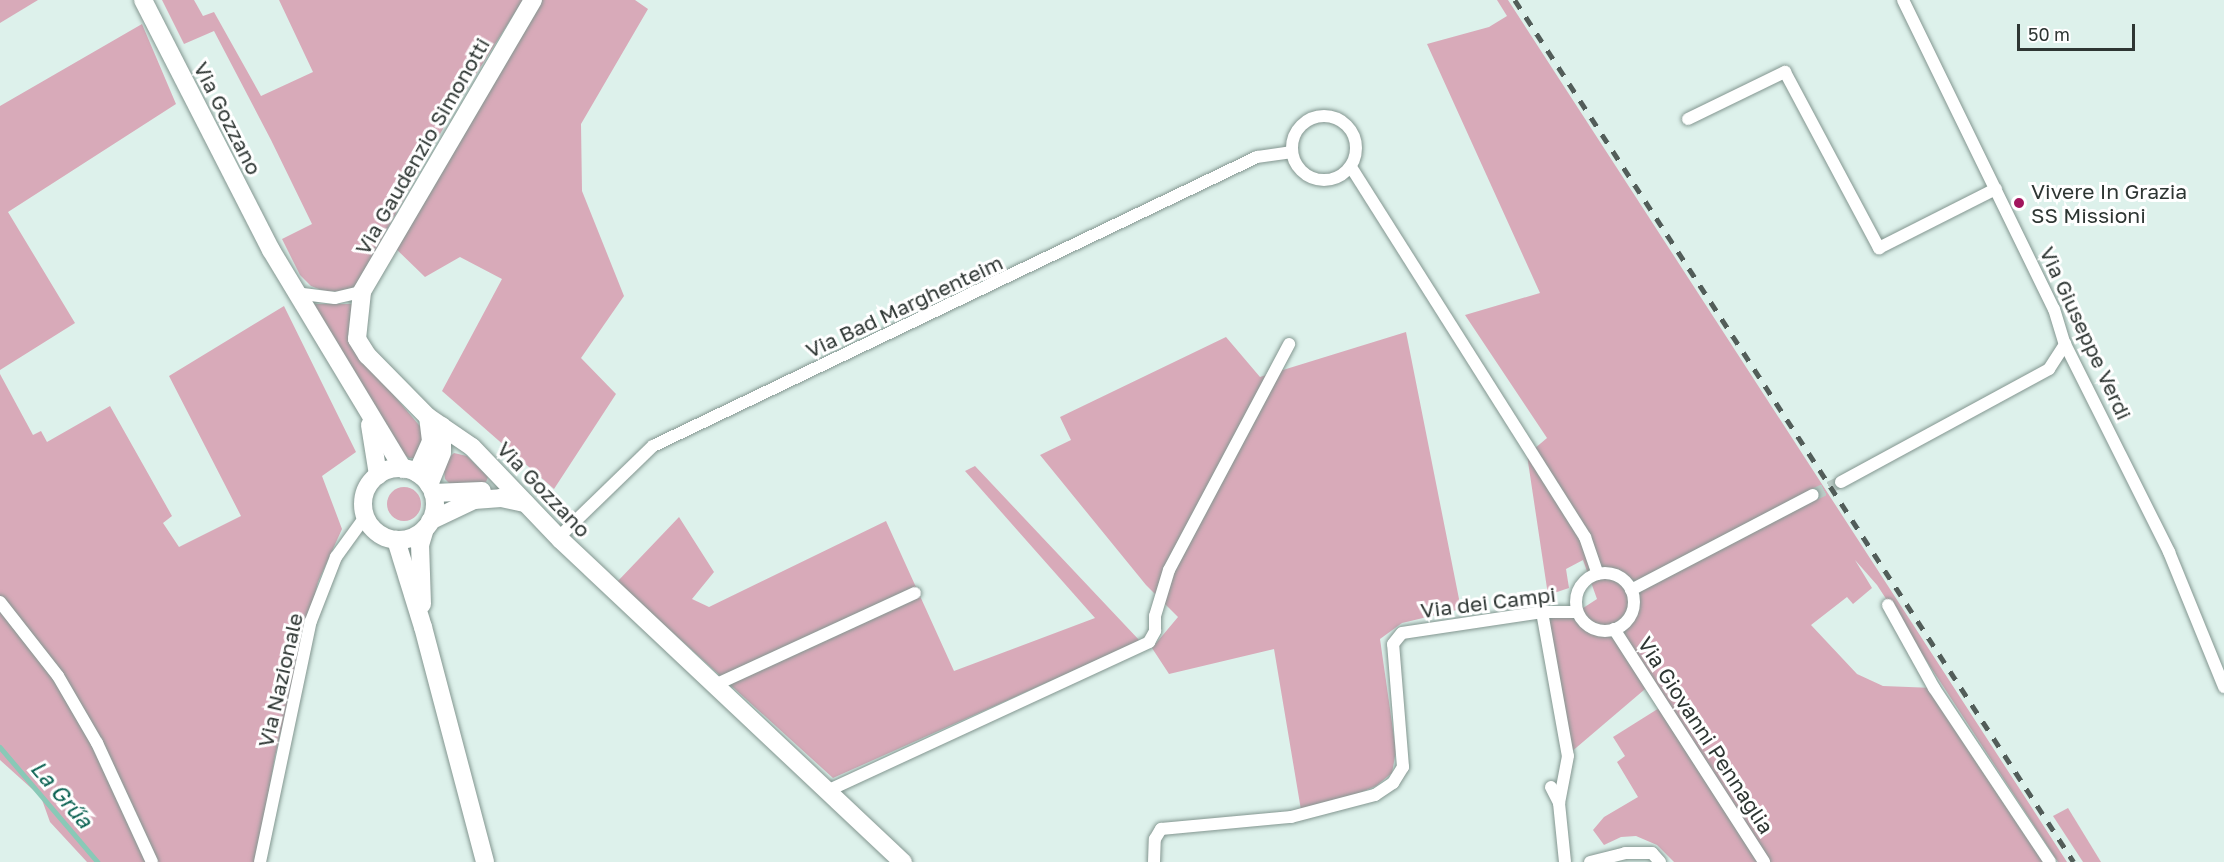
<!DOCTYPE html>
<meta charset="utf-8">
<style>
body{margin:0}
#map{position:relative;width:2224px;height:862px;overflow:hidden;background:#ddf1eb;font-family:"Golos Text",sans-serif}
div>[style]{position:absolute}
.green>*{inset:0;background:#d8aab9}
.round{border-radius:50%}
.stream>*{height:4.5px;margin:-2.25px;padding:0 2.25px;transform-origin:2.25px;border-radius:2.25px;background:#89c9b7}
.street-tunnel>*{height:12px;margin-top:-6px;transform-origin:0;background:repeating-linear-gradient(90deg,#baccc6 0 12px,transparent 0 18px)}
.roads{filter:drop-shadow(0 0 2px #839690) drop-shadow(0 0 2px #839690)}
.street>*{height:12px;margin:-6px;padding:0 6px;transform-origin:6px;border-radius:6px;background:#fff}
.street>.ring{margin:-6px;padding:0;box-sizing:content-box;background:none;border:12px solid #fff;border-radius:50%}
.secondary>*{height:18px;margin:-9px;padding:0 9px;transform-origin:9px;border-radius:9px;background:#fff}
.secondary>.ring{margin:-9px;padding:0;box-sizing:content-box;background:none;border:18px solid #fff;border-radius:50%}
.rail>*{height:4.5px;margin-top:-2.25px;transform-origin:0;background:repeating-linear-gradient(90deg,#525d59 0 10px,transparent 0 20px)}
.dots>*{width:16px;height:16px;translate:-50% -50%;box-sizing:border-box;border:3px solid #fff;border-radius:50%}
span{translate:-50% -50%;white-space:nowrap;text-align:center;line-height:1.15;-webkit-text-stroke:6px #fff;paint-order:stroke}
.street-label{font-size:21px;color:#2e3633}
.poi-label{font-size:21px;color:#2e3633}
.left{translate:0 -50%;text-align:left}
.water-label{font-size:22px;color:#086050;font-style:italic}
.scale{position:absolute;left:2017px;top:24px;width:118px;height:27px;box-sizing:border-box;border:3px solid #2e3633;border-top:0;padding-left:8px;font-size:18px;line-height:21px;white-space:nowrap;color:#2e3633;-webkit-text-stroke:4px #fff;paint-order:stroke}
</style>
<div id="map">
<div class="green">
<div style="clip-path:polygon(0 0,38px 0,0 23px)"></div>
<div style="clip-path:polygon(162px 0,194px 0,203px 16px,214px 12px,261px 96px,313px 72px,279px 0,523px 0,454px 109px,355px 287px,345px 292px,324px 291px,311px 286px,300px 275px,282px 239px,312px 224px,271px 140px,214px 31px,184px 44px)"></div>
<div style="clip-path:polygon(533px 0,635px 0,648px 9px,581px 124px,582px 191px,624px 296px,581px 358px,616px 394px,554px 489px,442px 391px,502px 279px,460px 257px,425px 277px,391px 244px)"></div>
<div style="clip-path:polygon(1497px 0,1508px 0,2067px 862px,2058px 862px,1877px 585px,1855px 560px,1872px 588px,1853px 604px,1847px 597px,1811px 625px,1857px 674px,1883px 686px,1934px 688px,2050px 862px,1674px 862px,1657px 845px,1636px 836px,1621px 837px,1604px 845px,1593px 830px,1604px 817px,1638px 797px,1617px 762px,1625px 756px,1613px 737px,1664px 705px,1651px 684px,1570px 753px,1543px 615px,1577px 612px,1597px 599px,1583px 560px,1566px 569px,1569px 588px,1548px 595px,1527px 455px,1547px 438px,1465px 315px,1540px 293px,1427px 44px,1489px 27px,1507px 16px)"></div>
<div style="clip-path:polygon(142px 24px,176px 104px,8px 212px,75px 323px,0 370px,0 106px)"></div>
<div style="clip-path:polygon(310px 304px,353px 304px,359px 354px,424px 431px,426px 435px,416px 458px,409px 458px,395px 448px)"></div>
<div style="clip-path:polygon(284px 306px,356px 452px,322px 476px,342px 529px,318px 582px,275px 756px,257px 862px,154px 862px,98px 742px,0 600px,0 374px,33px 435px,41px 431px,47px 442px,110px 406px,172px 516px,163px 523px,179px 547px,241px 516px,169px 376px)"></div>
<div style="clip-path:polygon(1406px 332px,1461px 609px,1402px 623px,1380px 639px,1396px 751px,1392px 773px,1376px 786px,1340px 801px,1301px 810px,1274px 649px,1169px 674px,1152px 648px,1178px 617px,1146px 585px,1040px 455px,1071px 440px,1060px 417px,1226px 337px,1260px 377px)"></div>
<div style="clip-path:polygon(454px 453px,467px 456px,488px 477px,486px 482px,471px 486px,450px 484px,445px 479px,443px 463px)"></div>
<div style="clip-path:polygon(975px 466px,1140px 641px,833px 778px,617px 582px,679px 517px,714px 572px,692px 599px,709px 607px,886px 521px,954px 671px,1095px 618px,965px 471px)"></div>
<div class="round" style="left:387px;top:487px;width:34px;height:34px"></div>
<div style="clip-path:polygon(0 604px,57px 677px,151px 862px,87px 862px,50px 822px,41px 797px,0 760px)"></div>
<div style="clip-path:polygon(2068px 808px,2101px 862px,2083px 862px,2053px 816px)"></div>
</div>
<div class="stream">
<div style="left:0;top:747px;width:151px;rotate:49.6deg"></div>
</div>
<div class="street-tunnel">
<div style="left:1813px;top:495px;width:31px;rotate:-25deg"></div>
</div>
<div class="roads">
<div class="street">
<div style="left:1903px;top:0;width:344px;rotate:64deg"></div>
<div style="left:2054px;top:309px;width:37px;rotate:73deg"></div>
<div style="left:2065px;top:344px;width:233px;rotate:63.4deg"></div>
<div style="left:2169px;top:552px;width:146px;rotate:67.8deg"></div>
<div class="ring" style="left:1292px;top:116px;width:52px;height:52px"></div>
<div style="left:1688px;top:119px;width:108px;rotate:-25.9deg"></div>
<div style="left:1785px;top:72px;width:200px;rotate:61.9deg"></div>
<div style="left:1879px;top:248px;width:131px;rotate:-26.8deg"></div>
<div style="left:1351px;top:167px;width:438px;rotate:57.7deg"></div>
<div style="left:1585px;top:537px;width:39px;rotate:71deg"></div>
<div style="left:295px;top:293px;width:40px;rotate:7.1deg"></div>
<div style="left:335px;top:298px;width:28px;rotate:-13deg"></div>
<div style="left:1841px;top:482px;width:237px;rotate:-28.5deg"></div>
<div style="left:2049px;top:369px;width:30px;rotate:-57deg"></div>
<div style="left:559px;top:537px;width:131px;rotate:-44.1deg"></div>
<div style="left:653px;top:446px;width:670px;rotate:-25.57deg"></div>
<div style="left:1257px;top:157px;width:35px;rotate:-8deg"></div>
<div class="ring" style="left:1576px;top:573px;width:46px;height:46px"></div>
<div style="left:1631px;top:590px;width:205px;rotate:-27.6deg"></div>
<div style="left:0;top:602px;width:94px;rotate:51.9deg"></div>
<div style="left:58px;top:676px;width:78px;rotate:59.8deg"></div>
<div style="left:97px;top:743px;width:131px;rotate:65.2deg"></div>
<div style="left:1888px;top:605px;width:95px;rotate:61deg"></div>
<div style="left:1934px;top:688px;width:209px;rotate:56.3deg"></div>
<div style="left:1542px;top:612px;width:146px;rotate:79.8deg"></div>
<div style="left:1568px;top:756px;width:48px;rotate:100.8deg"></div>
<div style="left:1614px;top:629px;width:277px;rotate:57.2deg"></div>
<div style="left:715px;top:685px;width:220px;rotate:-24.7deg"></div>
<div style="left:1551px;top:787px;width:18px;rotate:63deg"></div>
<div style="left:1559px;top:803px;width:59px;rotate:84.2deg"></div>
<div style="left:827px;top:791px;width:355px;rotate:-24.8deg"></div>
<div style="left:1149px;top:642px;width:13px;rotate:-61deg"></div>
<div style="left:1155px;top:631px;width:15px;rotate:-90deg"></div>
<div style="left:1155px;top:616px;width:48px;rotate:-73.1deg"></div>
<div style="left:1169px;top:570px;width:256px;rotate:-62deg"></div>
<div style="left:260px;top:862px;width:246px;rotate:-78.1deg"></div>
<div style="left:311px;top:621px;width:69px;rotate:-68.7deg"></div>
<div style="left:336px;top:557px;width:49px;rotate:-54.1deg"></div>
<div style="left:1154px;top:862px;width:23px;rotate:-88deg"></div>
<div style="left:1155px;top:839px;width:12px;rotate:-59deg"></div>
<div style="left:1161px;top:829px;width:131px;rotate:-5.3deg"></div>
<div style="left:1291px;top:817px;width:87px;rotate:-14.7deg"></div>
<div style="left:1375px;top:795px;width:22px;rotate:-34deg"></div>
<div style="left:1393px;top:783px;width:19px;rotate:-58deg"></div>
<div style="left:1403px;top:767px;width:123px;rotate:-94.6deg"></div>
<div style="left:1393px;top:644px;width:14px;rotate:-51deg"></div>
<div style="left:1402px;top:633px;width:142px;rotate:-8.5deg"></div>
<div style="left:1542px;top:612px;width:35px"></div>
<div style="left:1590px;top:862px;width:36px;rotate:-14deg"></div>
<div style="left:1625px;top:853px;width:27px"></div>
<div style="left:1652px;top:853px;width:12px;rotate:48deg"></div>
</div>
<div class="secondary">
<div style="left:143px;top:0;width:281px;rotate:62.9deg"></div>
<div style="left:271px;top:250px;width:256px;rotate:58.9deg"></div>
<div style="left:533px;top:0;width:338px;rotate:120.4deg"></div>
<div style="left:362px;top:292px;width:47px;rotate:96.1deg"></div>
<div style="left:357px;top:339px;width:19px;rotate:58deg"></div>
<div style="left:367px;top:355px;width:87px;rotate:45.5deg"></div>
<div style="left:428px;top:417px;width:53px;rotate:34.3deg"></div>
<div style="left:472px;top:447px;width:129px;rotate:46.3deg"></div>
<div style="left:561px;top:540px;width:470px;rotate:43.3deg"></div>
<div style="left:370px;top:425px;width:51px;rotate:80.9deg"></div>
<div class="ring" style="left:363px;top:468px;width:54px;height:54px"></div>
<div style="left:417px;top:473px;width:35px;rotate:-66deg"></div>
<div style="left:431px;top:441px;width:24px;rotate:-97deg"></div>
<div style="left:429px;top:485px;width:35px;rotate:-68deg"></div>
<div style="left:442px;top:452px;width:26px;rotate:-90deg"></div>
<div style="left:433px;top:493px;width:49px;rotate:-2.3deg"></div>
<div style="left:430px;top:521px;width:49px;rotate:-25.5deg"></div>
<div style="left:474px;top:500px;width:27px;rotate:-4deg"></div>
<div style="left:501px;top:498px;width:25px;rotate:12deg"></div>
<div style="left:396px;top:540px;width:91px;rotate:72.8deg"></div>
<div style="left:423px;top:627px;width:243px;rotate:75.2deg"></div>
<div style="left:422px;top:604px;width:59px;rotate:-91.9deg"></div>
<div style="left:420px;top:545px;width:17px;rotate:-73deg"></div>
</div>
</div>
<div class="rail">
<div style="left:1515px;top:0;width:1027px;rotate:57.04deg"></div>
</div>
<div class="dots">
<div style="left:2019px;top:203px;background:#a2155d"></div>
</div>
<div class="street-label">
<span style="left:228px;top:118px;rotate:63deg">Via Gozzano</span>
<span style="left:422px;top:146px;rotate:-60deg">Via Gaudenzio Simonotti</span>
<span style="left:904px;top:306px;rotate:-25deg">Via Bad Marghenteim</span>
<span style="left:2086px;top:333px;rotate:65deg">Via Giuseppe Verdi</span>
<span style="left:544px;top:489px;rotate:46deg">Via Gozzano</span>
<span style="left:1488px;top:602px;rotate:-7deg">Via dei Campi</span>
<span style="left:280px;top:680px;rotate:-77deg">Via Nazionale</span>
<span style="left:1706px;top:735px;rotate:57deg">Via Giovanni Pennaglia</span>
</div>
<div class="poi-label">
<span class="left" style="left:2031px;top:203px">Vivere In Grazia<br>SS Missioni</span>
</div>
<div class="water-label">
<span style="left:62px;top:794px;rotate:49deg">La Grűa</span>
</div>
<div class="scale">50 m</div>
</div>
